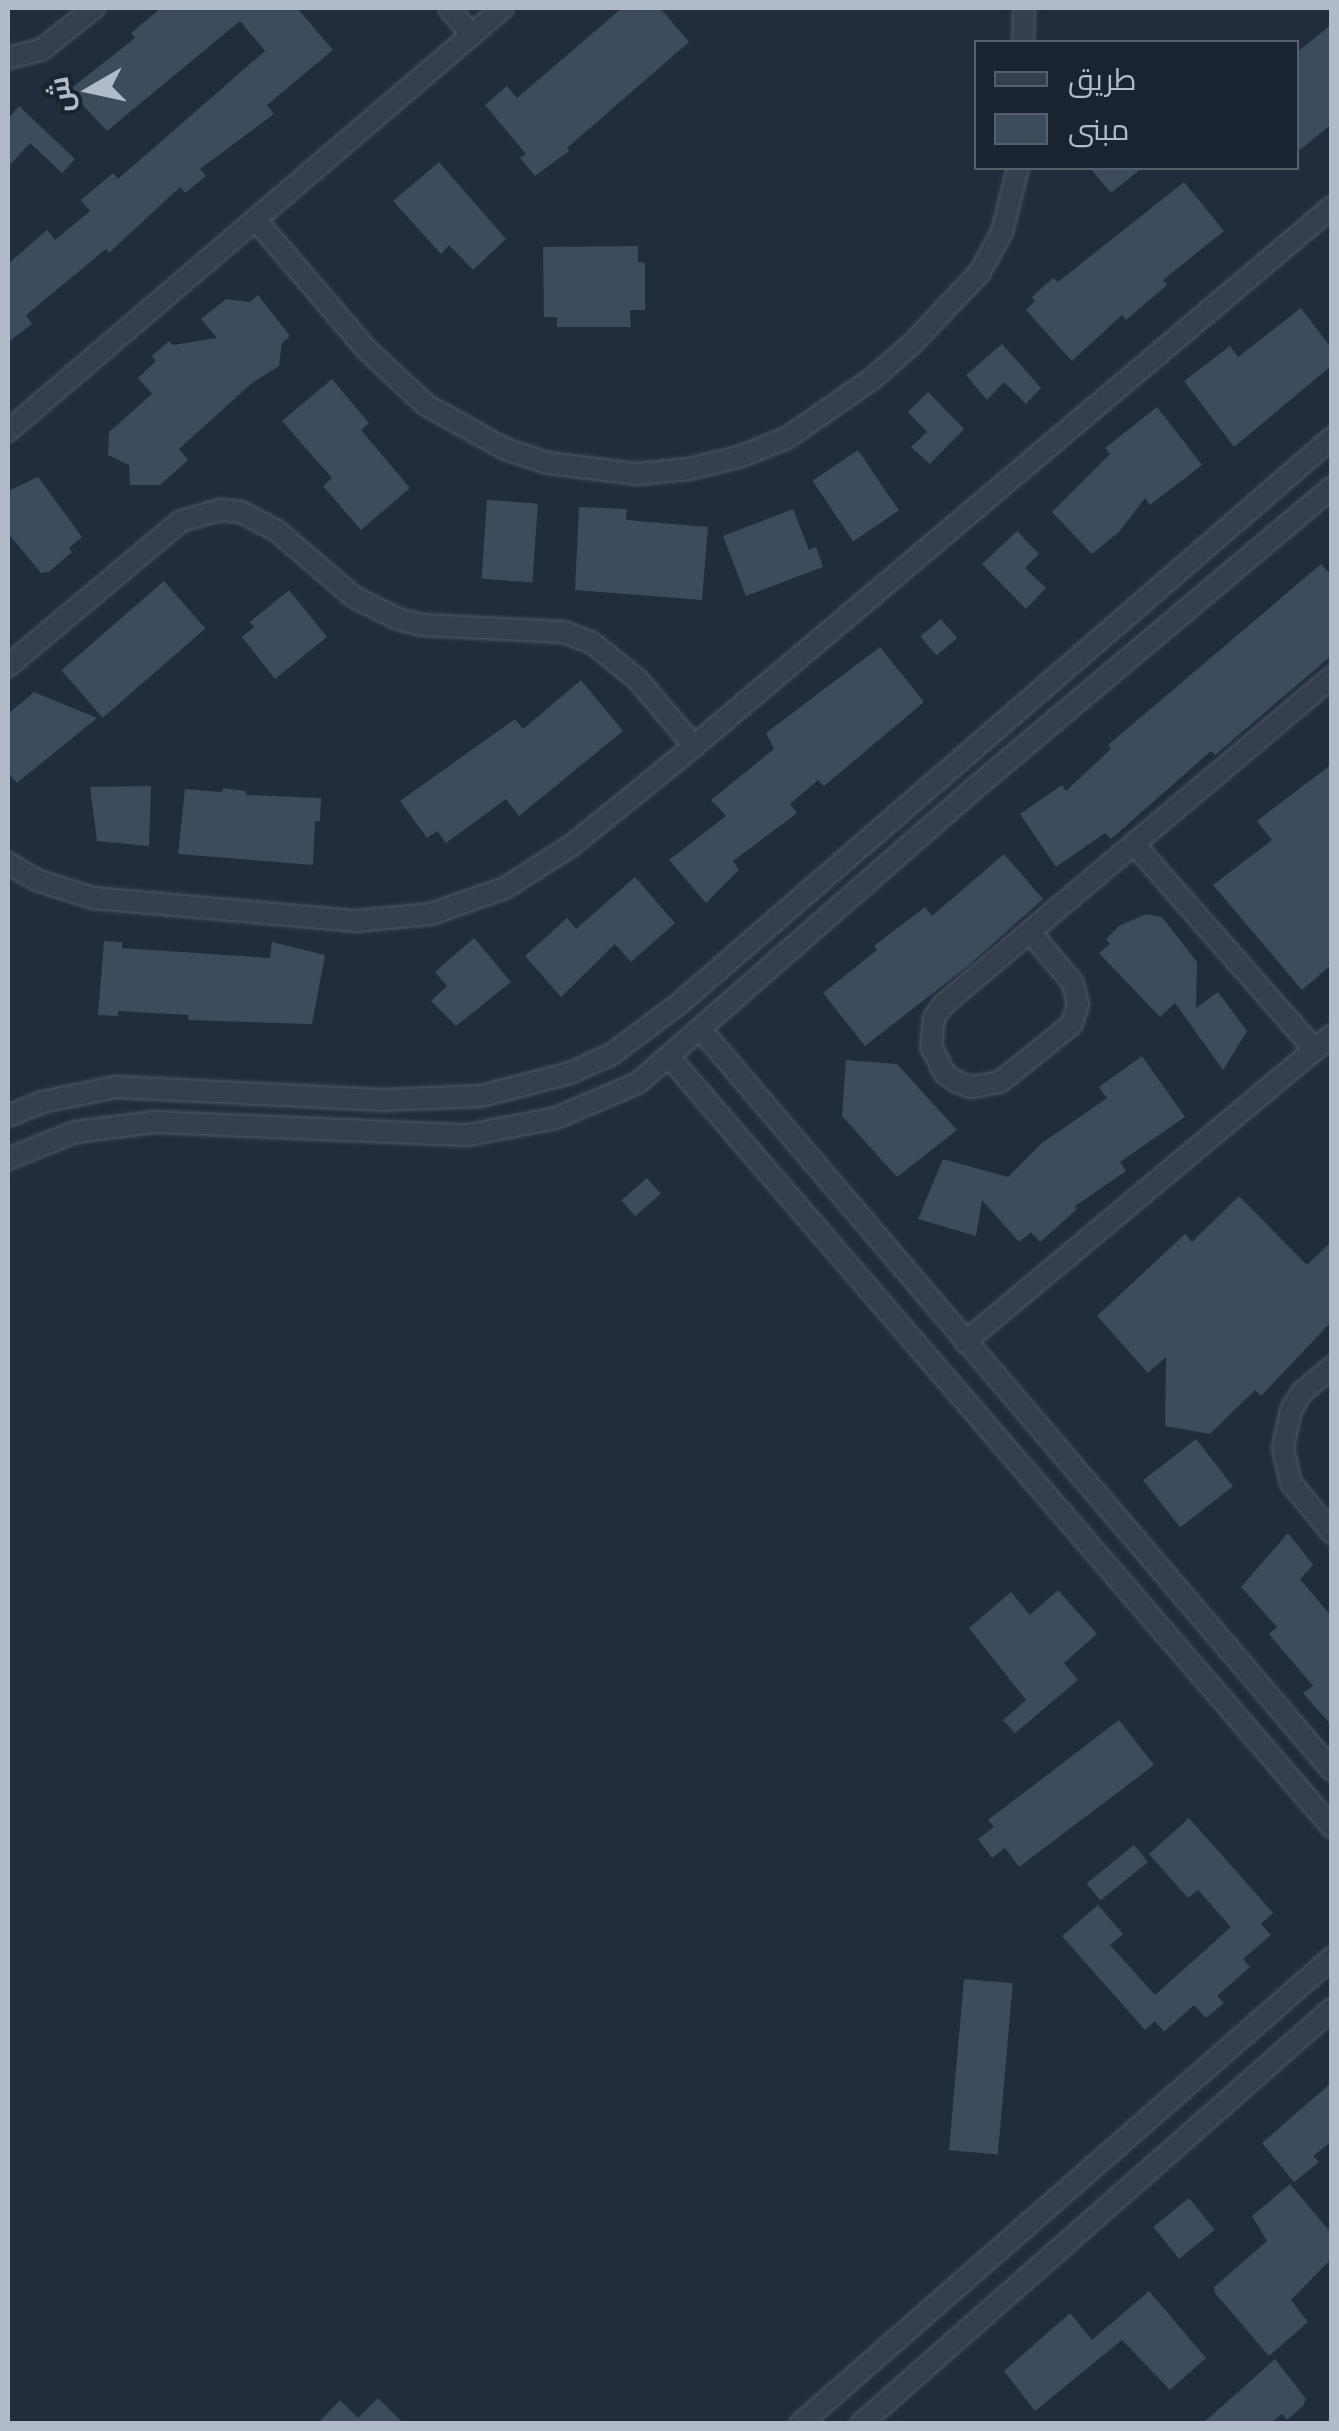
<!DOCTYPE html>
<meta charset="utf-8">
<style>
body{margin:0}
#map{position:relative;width:1339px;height:2431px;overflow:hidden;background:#212d3d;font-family:Figtree,Cairo,sans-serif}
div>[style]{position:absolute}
.building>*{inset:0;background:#3d4b5c;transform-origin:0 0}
.roads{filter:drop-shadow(0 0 2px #505a67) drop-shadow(0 0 2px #505a67)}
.minor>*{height:20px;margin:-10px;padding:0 10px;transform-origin:10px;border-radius:10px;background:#353f4d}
span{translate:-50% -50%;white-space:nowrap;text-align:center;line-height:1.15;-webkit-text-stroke:8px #1a2431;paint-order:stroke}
.frame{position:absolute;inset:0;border:10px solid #b1bac8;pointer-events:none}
.legend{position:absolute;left:974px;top:40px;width:325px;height:130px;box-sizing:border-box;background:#1a2431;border:2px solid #56606d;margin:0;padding:12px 18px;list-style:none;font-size:30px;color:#b1bac8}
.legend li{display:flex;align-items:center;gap:20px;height:50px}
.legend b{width:50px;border:2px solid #56606d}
.north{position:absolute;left:40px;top:40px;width:100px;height:100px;-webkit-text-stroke:8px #1a2431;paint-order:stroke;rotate:261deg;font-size:28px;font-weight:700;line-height:40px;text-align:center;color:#b1bac8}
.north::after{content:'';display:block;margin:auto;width:35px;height:45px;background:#b1bac8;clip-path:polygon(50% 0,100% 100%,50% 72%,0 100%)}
</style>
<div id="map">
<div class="building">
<div style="clip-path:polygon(161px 8px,297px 8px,333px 50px,267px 105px,274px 114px,200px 169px,206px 176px,185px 193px,180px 187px,109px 253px,106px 249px,26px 315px,32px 324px,8px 342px,8px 264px,47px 230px,55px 240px,90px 211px,81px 200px,113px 173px,118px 179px,265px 51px,240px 21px,107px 131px,69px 90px,135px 38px,131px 33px)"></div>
<div style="clip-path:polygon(622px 8px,660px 8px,689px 42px,567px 148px,569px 151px,535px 176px,520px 158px,526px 154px,485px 105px,507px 86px,517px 98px)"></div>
<div style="clip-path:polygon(1332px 24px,1332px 124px,1296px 153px,1296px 53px)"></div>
<div style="clip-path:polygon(19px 106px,75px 159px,62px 173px,30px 143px,8px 167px,8px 119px)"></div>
<div style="clip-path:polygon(439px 162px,506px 239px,473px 270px,449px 245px,441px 254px,393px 201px)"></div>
<div style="clip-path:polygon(1090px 168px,1142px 168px,1111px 193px)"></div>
<div style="clip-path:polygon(1184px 182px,1224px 231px,1163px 280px,1167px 285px,1126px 320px,1122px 315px,1072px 361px,1026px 310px,1035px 301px,1032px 297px,1053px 278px,1058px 282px)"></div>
<div style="clip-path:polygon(638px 246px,638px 262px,645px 263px,645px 310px,630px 310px,631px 327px,557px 327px,557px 317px,544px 317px,543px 247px)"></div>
<div style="clip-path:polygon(258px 295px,290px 336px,282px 343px,279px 366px,252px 383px,179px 449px,188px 460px,160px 485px,130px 485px,129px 465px,108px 455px,109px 432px,152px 394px,138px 378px,156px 361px,152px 356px,169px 341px,173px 345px,217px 338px,201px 319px,226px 299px,250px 302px)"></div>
<div style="clip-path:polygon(1301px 308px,1332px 349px,1332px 365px,1234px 447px,1184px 381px,1230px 346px,1238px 357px)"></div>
<div style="clip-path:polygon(1002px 344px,1041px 388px,1026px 404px,1004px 382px,987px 400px,966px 375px)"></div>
<div style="clip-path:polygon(332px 379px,369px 423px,361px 430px,410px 488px,361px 530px,323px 486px,332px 478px,282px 421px)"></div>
<div style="clip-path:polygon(928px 392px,964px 429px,930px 464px,911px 447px,927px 432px,908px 412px)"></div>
<div style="clip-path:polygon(1157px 407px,1202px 465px,1150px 505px,1145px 498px,1119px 532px,1092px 554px,1052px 512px,1110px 454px,1105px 448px)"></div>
<div style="left:858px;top:450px;width:73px;height:55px;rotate:56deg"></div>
<div style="clip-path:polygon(38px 477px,82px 537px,69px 548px,72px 552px,49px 572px,41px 573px,8px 533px,8px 491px)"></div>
<div style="left:487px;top:500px;width:51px;height:79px;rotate:4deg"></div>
<div style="clip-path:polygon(579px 507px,627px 509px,626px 520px,708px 527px,702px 600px,575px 590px)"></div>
<div style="clip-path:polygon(793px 509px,809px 550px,816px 547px,823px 567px,746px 596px,723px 536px)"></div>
<div style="clip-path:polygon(1017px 531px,1039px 554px,1025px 568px,1046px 588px,1026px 609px,982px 564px)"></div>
<div style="clip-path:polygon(1321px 564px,1332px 576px,1332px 655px,1215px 755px,1211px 751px,1111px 839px,1105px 833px,1056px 867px,1020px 814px,1062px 785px,1066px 791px,1111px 749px,1108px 745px)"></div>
<div style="left:164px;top:581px;width:63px;height:136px;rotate:49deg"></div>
<div style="clip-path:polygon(289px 590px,327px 637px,275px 679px,242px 637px,254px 627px,250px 622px)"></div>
<div style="left:941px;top:619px;width:25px;height:27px;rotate:50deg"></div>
<div style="clip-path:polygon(880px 647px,924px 702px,824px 786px,818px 780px,790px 804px,797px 813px,733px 861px,739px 870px,706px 903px,669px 860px,726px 816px,711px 800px,774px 749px,766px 733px)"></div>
<div style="clip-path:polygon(581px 680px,623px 731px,519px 816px,506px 799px,446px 843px,437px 831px,427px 838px,400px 801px,515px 719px,523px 729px)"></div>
<div style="clip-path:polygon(34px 692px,97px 718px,17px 783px,8px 772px,8px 714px)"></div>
<div style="clip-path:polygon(1332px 764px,1332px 964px,1302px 990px,1213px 885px,1272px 840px,1257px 821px)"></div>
<div style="clip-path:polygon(151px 786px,149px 846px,97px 841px,90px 787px)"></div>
<div style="clip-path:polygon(223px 788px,246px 791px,246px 795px,321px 798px,320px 821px,315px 821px,313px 865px,178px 854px,185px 789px,222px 792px)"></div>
<div style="clip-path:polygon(1004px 854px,1043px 899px,969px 965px,865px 1046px,823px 993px,877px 950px,874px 946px,925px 907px,932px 916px)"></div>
<div style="clip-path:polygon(635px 877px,675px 923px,631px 962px,615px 944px,561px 997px,525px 956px,567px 918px,576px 929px)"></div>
<div style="clip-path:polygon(1146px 914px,1162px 917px,1197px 962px,1196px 1008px,1218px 992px,1247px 1031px,1223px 1070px,1175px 1003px,1160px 1017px,1099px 953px,1110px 944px,1106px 939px,1119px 926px)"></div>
<div style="clip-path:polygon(474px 938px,511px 982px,456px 1026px,431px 1001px,447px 986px,435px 972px)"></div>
<div style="clip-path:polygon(104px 941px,122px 942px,122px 948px,270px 958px,272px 942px,325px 955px,312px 1024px,188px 1020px,189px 1015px,118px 1011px,118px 1016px,98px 1015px)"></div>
<div style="clip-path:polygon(1142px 1056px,1185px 1117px,1120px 1162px,1126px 1171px,1075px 1206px,1077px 1209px,1040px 1242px,1031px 1232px,1019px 1242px,982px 1200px,976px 1236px,918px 1219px,943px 1159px,1008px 1177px,1042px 1143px,1107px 1098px,1099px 1087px)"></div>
<div style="clip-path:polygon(846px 1060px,897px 1064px,957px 1130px,897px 1177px,842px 1116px)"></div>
<div style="left:647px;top:1178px;width:21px;height:34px;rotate:49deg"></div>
<div style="clip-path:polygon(1239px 1196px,1307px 1265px,1332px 1241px,1332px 1321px,1261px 1396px,1255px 1390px,1210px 1434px,1165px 1426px,1166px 1357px,1148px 1373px,1097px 1316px,1185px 1234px,1192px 1242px)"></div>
<div style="left:1196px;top:1439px;width:60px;height:67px;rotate:52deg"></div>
<div style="clip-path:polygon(1288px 1533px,1313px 1565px,1300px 1579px,1332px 1617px,1332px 1726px,1303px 1693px,1313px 1686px,1269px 1634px,1277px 1627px,1241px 1587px)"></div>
<div style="clip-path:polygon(1058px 1590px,1097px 1634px,1064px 1663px,1078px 1680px,1015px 1733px,1003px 1720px,1026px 1700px,969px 1628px,1011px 1592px,1030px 1615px)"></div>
<div style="clip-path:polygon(1119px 1720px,1154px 1765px,1019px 1867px,1005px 1848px,992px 1858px,978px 1839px,994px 1827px,988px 1820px)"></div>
<div style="clip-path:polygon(1189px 1818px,1273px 1913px,1261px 1924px,1271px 1935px,1243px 1959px,1250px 1967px,1217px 1996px,1224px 2003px,1206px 2018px,1194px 2005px,1164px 2032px,1155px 2021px,1145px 2030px,1062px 1936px,1098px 1905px,1123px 1934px,1110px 1945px,1155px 1995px,1231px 1927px,1198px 1890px,1188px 1898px,1149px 1854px)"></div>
<div style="left:1134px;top:1845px;width:22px;height:61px;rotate:51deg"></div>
<div style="left:964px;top:1979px;width:49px;height:172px;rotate:5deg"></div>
<div style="clip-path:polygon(1332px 2082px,1332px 2141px,1313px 2156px,1319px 2162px,1294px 2182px,1262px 2143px)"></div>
<div style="clip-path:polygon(1290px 2184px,1332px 2234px,1332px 2258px,1291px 2300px,1308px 2322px,1269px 2356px,1215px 2293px,1214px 2287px,1267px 2241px,1252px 2216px)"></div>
<div style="left:1189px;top:2198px;width:41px;height:46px;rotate:51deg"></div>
<div style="clip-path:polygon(1149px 2291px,1206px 2358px,1170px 2390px,1122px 2340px,1035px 2411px,1004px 2371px,1070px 2313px,1092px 2340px)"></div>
<div style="clip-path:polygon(1275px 2359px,1306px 2399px,1303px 2406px,1287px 2420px,1282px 2414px,1270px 2424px,1202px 2424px)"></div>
<div style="clip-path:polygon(378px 2398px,404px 2424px,317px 2424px,340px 2400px,358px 2418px)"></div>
</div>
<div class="roads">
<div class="minor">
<div style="left:449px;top:8px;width:35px;rotate:50deg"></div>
<div style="left:1023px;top:42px;width:34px;rotate:-88deg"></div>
<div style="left:8px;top:58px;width:34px;rotate:-14deg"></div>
<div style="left:41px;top:50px;width:68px;rotate:-38.4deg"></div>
<div style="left:256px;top:220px;width:170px;rotate:49.5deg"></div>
<div style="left:366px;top:349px;width:82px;rotate:43deg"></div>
<div style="left:426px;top:405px;width:90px;rotate:29.1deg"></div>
<div style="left:505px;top:449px;width:45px;rotate:18deg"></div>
<div style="left:548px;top:463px;width:91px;rotate:7deg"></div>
<div style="left:638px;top:474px;width:51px;rotate:-5.6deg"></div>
<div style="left:689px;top:469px;width:51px;rotate:-13.5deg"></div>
<div style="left:739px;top:457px;width:52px;rotate:-21.6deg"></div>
<div style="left:787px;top:438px;width:103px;rotate:-34.8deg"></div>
<div style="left:872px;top:379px;width:53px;rotate:-41.2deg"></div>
<div style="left:912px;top:344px;width:99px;rotate:-46.6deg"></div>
<div style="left:980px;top:272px;width:46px;rotate:-61.2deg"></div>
<div style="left:1002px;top:232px;width:66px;rotate:-76deg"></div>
<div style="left:8px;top:431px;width:651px;rotate:-40.52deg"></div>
<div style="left:8px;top:666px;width:226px;rotate:-40deg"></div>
<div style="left:181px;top:521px;width:41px;rotate:-15.8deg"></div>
<div style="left:220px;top:510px;width:21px;rotate:5deg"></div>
<div style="left:241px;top:512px;width:41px;rotate:27.8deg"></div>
<div style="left:277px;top:531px;width:101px;rotate:40.6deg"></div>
<div style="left:354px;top:597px;width:49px;rotate:26.6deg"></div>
<div style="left:398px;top:619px;width:25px;rotate:14deg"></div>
<div style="left:422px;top:625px;width:141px;rotate:2.8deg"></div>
<div style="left:563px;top:632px;width:30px;rotate:20deg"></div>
<div style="left:591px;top:642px;width:59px;rotate:38.8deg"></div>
<div style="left:637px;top:679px;width:88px;rotate:49.6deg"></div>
<div style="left:1134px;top:844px;width:274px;rotate:48.7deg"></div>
<div style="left:8px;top:863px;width:33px;rotate:31deg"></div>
<div style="left:36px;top:880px;width:60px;rotate:17.5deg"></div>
<div style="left:93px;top:898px;width:265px;rotate:5deg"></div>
<div style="left:357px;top:921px;width:74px;rotate:-5.4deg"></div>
<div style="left:431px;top:914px;width:78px;rotate:-19.4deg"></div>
<div style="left:505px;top:888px;width:78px;rotate:-32.5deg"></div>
<div style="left:571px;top:846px;width:159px;rotate:-39.1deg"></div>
<div style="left:694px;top:746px;width:835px;rotate:-40.19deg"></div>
<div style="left:1030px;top:932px;width:67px;rotate:49.9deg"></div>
<div style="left:1073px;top:983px;width:22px;rotate:77deg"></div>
<div style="left:1078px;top:1004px;width:21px;rotate:107deg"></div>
<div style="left:1072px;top:1024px;width:92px;rotate:141.1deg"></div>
<div style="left:1000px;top:1082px;width:29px;rotate:170deg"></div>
<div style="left:971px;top:1087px;width:15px;rotate:-160deg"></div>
<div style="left:957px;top:1082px;width:14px;rotate:-146deg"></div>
<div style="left:945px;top:1074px;width:30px;rotate:-117deg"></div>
<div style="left:931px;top:1047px;width:29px;rotate:-84deg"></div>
<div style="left:934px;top:1018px;width:16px;rotate:-55deg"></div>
<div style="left:943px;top:1005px;width:509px;rotate:-40.14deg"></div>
<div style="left:702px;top:1031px;width:971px;rotate:49.55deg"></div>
<div style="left:670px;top:1058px;width:1015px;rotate:49.28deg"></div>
<div style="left:8px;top:1116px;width:37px;rotate:-22deg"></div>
<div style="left:42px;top:1102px;width:76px;rotate:-11.5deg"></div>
<div style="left:116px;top:1087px;width:268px;rotate:2.8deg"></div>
<div style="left:384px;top:1100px;width:97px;rotate:-2.4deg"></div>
<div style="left:481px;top:1096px;width:92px;rotate:-14.5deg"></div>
<div style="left:570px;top:1073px;width:46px;rotate:-24.3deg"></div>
<div style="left:612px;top:1054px;width:85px;rotate:-36.9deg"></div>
<div style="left:680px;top:1003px;width:863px;rotate:-40.91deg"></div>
<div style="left:8px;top:1159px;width:72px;rotate:-21.9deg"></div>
<div style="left:75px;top:1132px;width:80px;rotate:-7.2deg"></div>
<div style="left:154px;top:1122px;width:314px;rotate:2.4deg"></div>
<div style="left:468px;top:1135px;width:90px;rotate:-10.9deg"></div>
<div style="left:556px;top:1118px;width:89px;rotate:-23.1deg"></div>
<div style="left:638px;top:1083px;width:448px;rotate:-41.2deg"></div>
<div style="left:975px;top:788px;width:467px;rotate:-40.1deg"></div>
<div style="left:965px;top:1342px;width:478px;rotate:-39.9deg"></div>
<div style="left:1332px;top:1367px;width:39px;rotate:140deg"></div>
<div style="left:1302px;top:1392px;width:21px;rotate:121deg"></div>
<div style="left:1291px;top:1410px;width:40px;rotate:102deg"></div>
<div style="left:1283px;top:1449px;width:35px;rotate:77deg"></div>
<div style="left:1291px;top:1483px;width:65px;rotate:50.6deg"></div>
<div style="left:800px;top:2424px;width:707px;rotate:-41.22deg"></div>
<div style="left:861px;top:2424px;width:628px;rotate:-41.38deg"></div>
</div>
</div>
<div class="frame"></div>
<ul class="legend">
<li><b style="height:12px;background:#353f4d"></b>طريق</li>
<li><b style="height:28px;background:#3d4b5c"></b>مبنى</li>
</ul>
<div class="north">ش</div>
</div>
